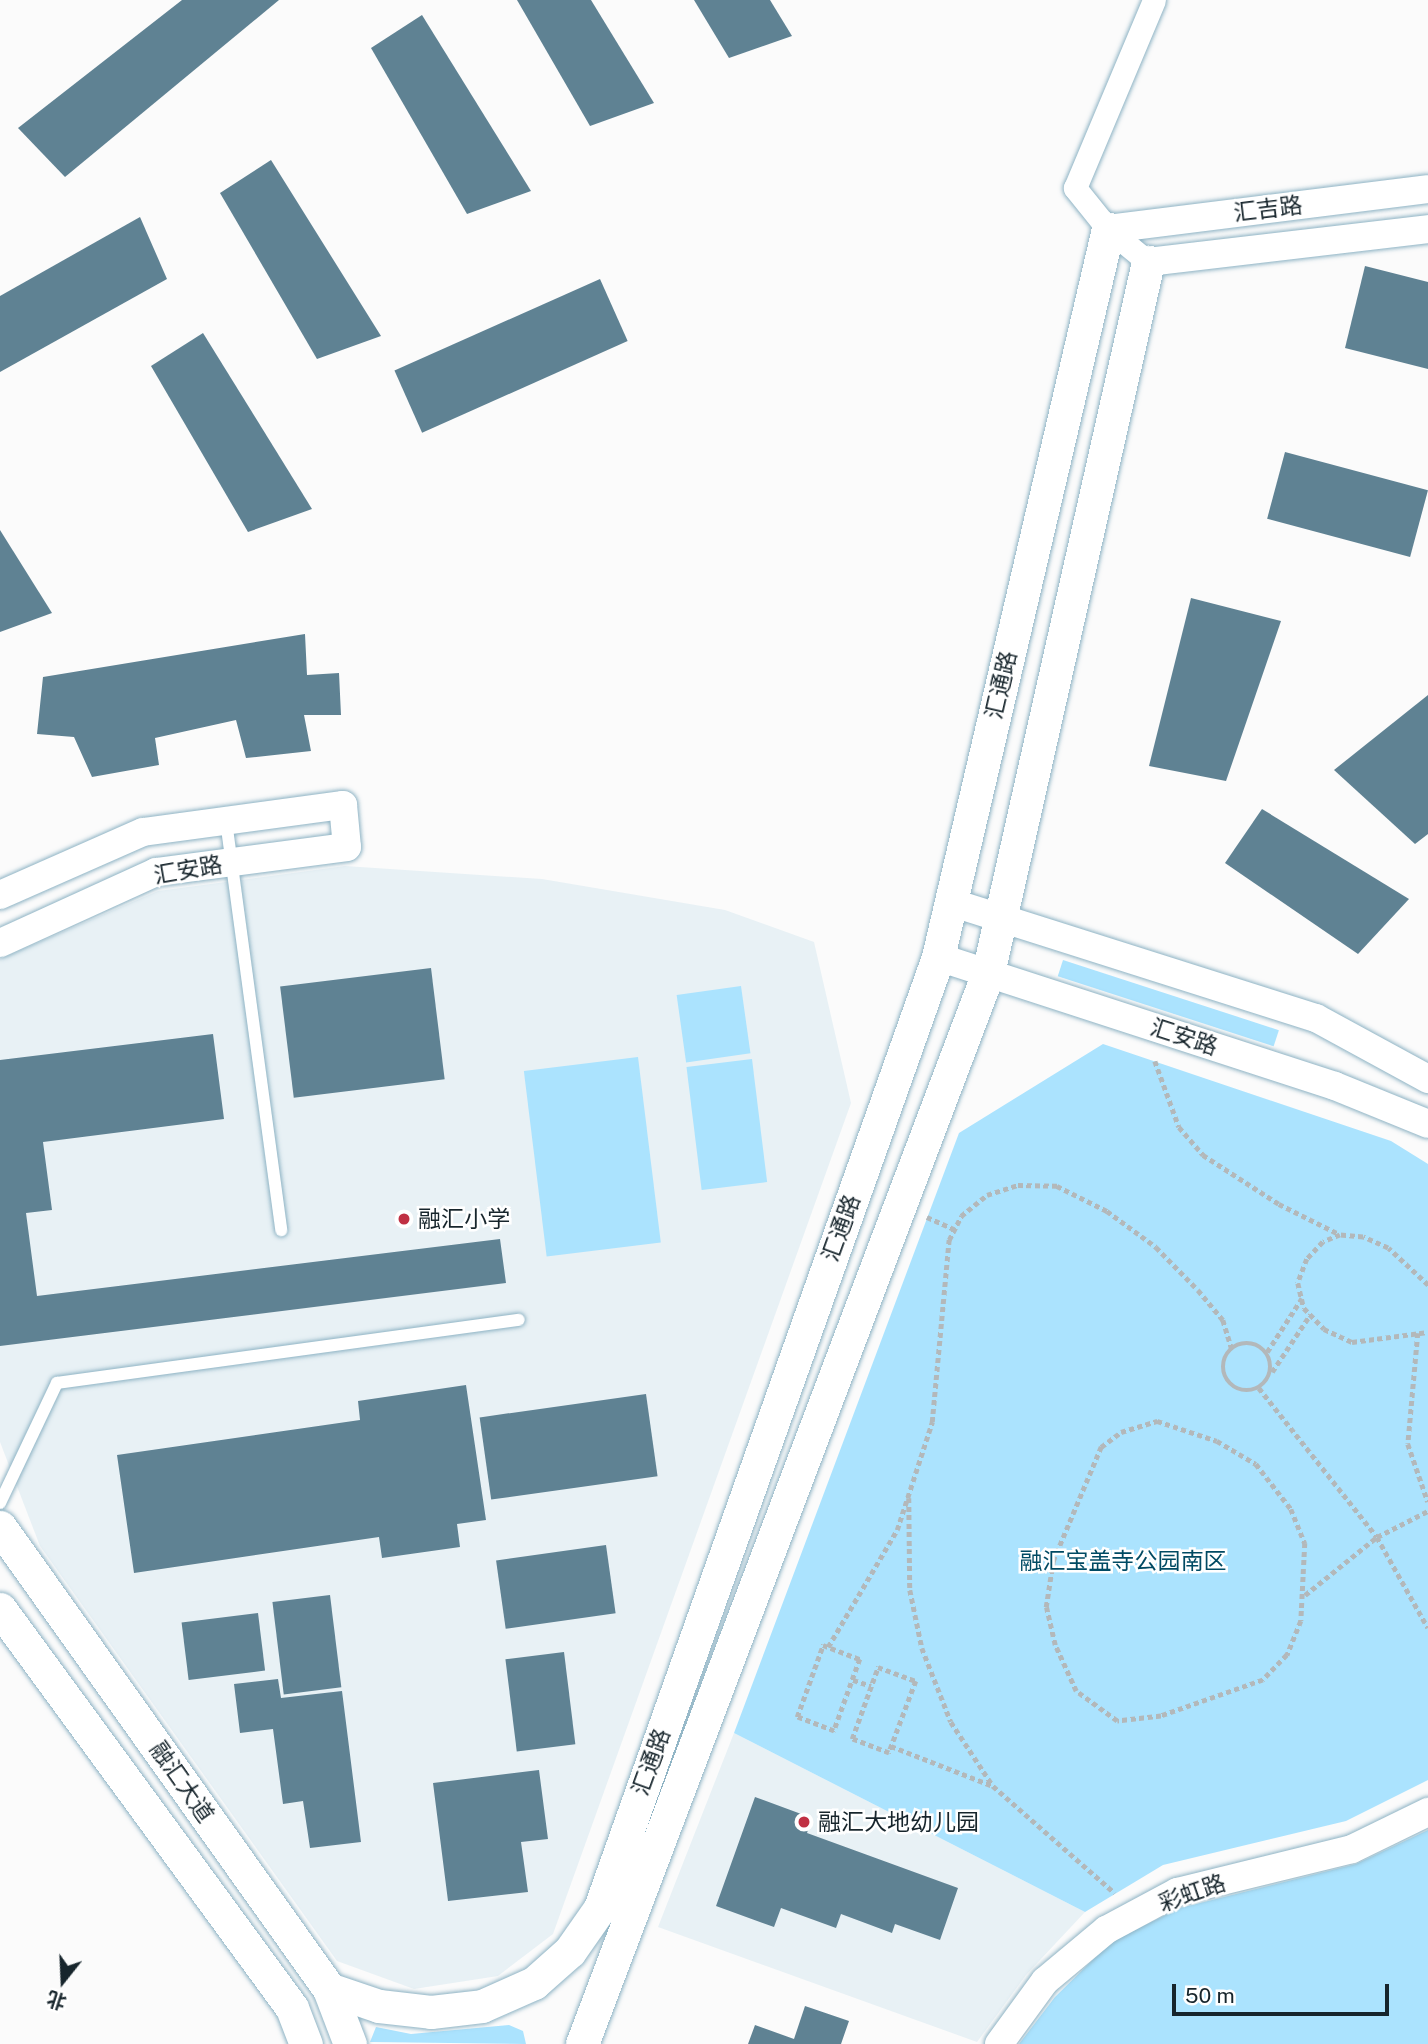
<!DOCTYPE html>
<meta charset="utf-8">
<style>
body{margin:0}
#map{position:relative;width:1428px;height:2044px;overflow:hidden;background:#fbfbfb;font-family:"Public Sans","Noto Sans SC",sans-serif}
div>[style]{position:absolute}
.built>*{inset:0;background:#e8f1f5}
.green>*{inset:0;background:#abe3fe;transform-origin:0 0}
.building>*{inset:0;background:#5f8293;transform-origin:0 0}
.path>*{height:4.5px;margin-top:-2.25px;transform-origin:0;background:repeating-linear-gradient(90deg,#b3b8ba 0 5px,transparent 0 8.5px)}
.path>.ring{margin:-2.25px;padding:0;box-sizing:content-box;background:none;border:4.5px solid #b3b8ba;border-radius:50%}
.roads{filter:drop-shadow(0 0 2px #8eb3c4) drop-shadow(0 0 2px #8eb3c4)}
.service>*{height:12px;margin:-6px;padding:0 6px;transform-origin:6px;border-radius:6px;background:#fff}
.minor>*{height:23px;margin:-11.5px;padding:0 11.5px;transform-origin:11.5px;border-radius:11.5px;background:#fff}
.tertiary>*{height:28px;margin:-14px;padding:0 14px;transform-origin:14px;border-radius:14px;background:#fff}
.secondary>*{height:33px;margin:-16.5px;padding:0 16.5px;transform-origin:16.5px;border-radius:16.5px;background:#fff}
.dots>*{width:19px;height:19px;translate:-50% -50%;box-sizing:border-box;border:4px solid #fff;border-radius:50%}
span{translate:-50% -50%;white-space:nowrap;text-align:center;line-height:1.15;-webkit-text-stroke:5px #fff;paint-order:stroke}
.street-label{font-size:23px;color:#17252c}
.poi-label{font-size:23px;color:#17252c}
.left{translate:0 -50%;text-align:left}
.park-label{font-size:23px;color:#004a63}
.north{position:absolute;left:28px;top:1946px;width:70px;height:70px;-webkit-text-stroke:5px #fff;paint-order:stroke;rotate:198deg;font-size:19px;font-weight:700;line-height:28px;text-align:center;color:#17252c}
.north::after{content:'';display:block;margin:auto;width:24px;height:32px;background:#17252c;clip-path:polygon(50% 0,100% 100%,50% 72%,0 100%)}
.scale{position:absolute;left:1172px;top:1984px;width:217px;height:32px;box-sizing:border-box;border:4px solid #17252c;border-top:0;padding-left:9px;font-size:21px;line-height:24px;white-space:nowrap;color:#17252c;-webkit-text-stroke:5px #fff;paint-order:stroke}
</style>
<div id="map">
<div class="built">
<div style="clip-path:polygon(345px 866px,542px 879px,725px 910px,814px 942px,851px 1103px,553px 1934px,498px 1976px,414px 1989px,337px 1961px,40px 1546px,0 1442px,0 959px,158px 891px)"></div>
<div style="clip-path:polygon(734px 1733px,1085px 1912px,1026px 1975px,977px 2042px,658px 1927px)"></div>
</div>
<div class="green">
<div style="left:1063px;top:960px;width:227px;height:17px;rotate:18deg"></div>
<div style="left:741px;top:986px;width:68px;height:65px;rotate:82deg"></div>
<div style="clip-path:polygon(1103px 1044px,1391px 1141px,1428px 1164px,1428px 1780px,1346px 1821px,1163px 1865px,1085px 1912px,734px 1733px,959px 1133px)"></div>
<div style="left:638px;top:1057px;width:187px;height:115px;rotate:83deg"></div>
<div style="left:752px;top:1059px;width:124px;height:66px;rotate:83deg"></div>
<div style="clip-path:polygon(1428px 1830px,1428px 2044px,1019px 2044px,1055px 1997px,1111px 1942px,1180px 1908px,1356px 1864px)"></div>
<div style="clip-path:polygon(509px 2025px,523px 2031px,526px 2044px,370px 2042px,376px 2027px,411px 2034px)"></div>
</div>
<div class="building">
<div style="clip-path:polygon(182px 0,279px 0,65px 177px,18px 128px)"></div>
<div style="clip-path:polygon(517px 0,591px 0,654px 103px,590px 126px)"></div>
<div style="clip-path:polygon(694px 0,770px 0,792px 36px,729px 58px)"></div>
<div style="clip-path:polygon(422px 15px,531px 191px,467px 214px,371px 48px)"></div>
<div style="clip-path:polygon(271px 160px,381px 336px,317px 359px,220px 193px)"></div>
<div style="clip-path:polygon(140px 217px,167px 279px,0 372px,0 296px)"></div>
<div style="clip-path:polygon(1365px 266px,1428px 282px,1428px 369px,1345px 348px)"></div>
<div style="left:600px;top:279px;width:68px;height:225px;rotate:66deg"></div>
<div style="clip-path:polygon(203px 333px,312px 509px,248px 532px,151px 366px)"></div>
<div style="left:1285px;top:452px;width:148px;height:69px;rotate:15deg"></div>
<div style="clip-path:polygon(0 530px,52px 613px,0 632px)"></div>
<div style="clip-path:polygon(1191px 598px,1281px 621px,1226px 781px,1149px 766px)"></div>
<div style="clip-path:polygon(305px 634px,307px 675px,339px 673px,341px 715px,304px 715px,311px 751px,246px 758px,236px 720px,155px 738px,159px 765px,92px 777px,74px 737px,37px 734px,43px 677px)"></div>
<div style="clip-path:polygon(1428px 695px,1428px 834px,1415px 844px,1334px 770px)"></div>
<div style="clip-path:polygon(1262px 809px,1409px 899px,1358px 954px,1225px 863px)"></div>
<div style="left:431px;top:968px;width:112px;height:152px;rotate:83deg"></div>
<div style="clip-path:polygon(213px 1034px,224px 1119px,43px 1142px,52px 1210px,26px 1213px,37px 1296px,500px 1239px,506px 1283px,0 1346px,0 1060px)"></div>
<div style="clip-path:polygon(466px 1385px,486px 1520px,457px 1524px,460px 1547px,382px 1558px,379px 1537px,134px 1573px,117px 1455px,360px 1420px,358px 1401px)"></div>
<div style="left:646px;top:1394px;width:83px;height:168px;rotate:82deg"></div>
<div style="left:606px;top:1545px;width:69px;height:111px;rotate:82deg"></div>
<div style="left:330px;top:1595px;width:93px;height:58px;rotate:83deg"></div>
<div style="left:258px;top:1613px;width:58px;height:77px;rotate:83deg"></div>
<div style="left:564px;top:1652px;width:93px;height:59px;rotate:83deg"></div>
<div style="clip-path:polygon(278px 1679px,281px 1698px,342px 1691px,361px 1842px,310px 1848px,303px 1801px,283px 1804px,273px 1729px,240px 1733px,234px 1684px)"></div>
<div style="clip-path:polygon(539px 1770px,548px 1839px,521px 1842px,528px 1892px,448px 1901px,433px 1783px)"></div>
<div style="clip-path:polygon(755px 1797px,812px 1818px,807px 1833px,958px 1888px,940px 1940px,895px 1924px,892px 1933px,841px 1914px,836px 1928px,781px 1908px,774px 1927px,716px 1906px)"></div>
<div style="clip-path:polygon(805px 2006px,849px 2021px,841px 2044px,748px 2044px,755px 2025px,794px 2039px)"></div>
</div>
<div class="path">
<div style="left:1155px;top:1061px;width:70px;rotate:70deg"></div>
<div style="left:1179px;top:1127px;width:37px;rotate:49deg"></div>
<div style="left:1203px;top:1155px;width:90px;rotate:32.8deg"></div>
<div style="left:1279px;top:1204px;width:67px;rotate:26.6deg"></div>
<div style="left:927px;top:1217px;width:30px;rotate:24deg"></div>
<div style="left:1428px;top:1285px;width:54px;rotate:-137.2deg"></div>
<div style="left:1388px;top:1248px;width:27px;rotate:-156deg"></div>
<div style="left:1363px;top:1237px;width:23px;rotate:-175deg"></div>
<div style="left:1340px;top:1235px;width:18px;rotate:158deg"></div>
<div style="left:1323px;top:1242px;width:23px;rotate:133deg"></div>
<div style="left:1307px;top:1259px;width:26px;rotate:111deg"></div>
<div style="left:1298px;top:1283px;width:26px;rotate:77deg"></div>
<div style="left:1304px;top:1308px;width:29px;rotate:46deg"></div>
<div style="left:1324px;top:1329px;width:31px;rotate:25deg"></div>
<div style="left:1352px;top:1342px;width:77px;rotate:-7.5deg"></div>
<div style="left:1418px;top:1333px;width:111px;rotate:95.1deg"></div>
<div style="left:1408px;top:1444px;width:61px;rotate:71deg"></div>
<div class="ring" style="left:1223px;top:1343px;width:43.5px;height:43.5px"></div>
<div style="left:1267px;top:1352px;width:64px;rotate:-57.1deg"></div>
<div style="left:1272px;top:1372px;width:69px;rotate:-56.3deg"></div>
<div style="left:1259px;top:1388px;width:190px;rotate:51.6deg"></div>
<div style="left:1377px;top:1537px;width:104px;rotate:60.7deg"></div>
<div style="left:1157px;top:1421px;width:63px;rotate:18.4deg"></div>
<div style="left:1217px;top:1441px;width:45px;rotate:30.5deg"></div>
<div style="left:1256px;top:1464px;width:57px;rotate:52.1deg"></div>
<div style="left:1291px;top:1509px;width:37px;rotate:68deg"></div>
<div style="left:1305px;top:1543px;width:78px;rotate:92.9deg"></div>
<div style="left:1301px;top:1621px;width:37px;rotate:112deg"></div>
<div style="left:1287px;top:1655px;width:35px;rotate:134deg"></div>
<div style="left:1263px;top:1680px;width:108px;rotate:160.6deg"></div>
<div style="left:1161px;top:1716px;width:44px;rotate:173.5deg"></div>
<div style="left:1117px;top:1721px;width:51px;rotate:-143.8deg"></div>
<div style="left:1076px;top:1691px;width:51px;rotate:-114.5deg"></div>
<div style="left:1055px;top:1645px;width:39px;rotate:-103deg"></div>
<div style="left:1046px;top:1607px;width:47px;rotate:-81.3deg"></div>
<div style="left:1053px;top:1561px;width:124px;rotate:-67.2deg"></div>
<div style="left:1101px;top:1447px;width:25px;rotate:-37deg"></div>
<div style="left:1121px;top:1432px;width:38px;rotate:-17deg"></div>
<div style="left:909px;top:1498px;width:92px;rotate:89.4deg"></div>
<div style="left:910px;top:1590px;width:59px;rotate:78.3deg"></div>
<div style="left:922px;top:1648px;width:79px;rotate:68.6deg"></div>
<div style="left:951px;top:1722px;width:77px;rotate:56.7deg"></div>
<div style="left:1305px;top:1595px;width:92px;rotate:-38.9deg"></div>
<div style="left:1377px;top:1537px;width:57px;rotate:-27deg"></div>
<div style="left:823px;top:1645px;width:40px;rotate:21deg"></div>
<div style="left:860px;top:1659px;width:77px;rotate:109.9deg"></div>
<div style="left:834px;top:1731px;width:40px;rotate:-159deg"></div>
<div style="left:797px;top:1717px;width:77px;rotate:-70.1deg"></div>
<div style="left:828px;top:1647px;width:136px;rotate:-59.5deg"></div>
<div style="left:897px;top:1530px;width:114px;rotate:-72deg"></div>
<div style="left:932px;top:1422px;width:183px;rotate:-84.7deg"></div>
<div style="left:949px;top:1240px;width:27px;rotate:-63deg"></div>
<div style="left:961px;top:1216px;width:33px;rotate:-39deg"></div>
<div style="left:987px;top:1195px;width:33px;rotate:-18deg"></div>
<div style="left:1018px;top:1185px;width:39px;rotate:1deg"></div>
<div style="left:1057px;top:1186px;width:56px;rotate:26.6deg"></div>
<div style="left:1107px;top:1211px;width:61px;rotate:36.3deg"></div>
<div style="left:1156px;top:1247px;width:60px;rotate:45.7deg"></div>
<div style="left:1198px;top:1290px;width:39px;rotate:50deg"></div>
<div style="left:1223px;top:1320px;width:30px;rotate:73deg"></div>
<div style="left:878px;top:1667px;width:40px;rotate:20.2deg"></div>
<div style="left:916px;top:1681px;width:77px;rotate:110.6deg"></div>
<div style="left:889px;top:1753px;width:40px;rotate:-159deg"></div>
<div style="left:852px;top:1739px;width:77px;rotate:-70.1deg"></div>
<div style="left:853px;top:1680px;width:19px;rotate:18deg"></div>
<div style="left:891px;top:1746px;width:110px;rotate:21.4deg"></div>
<div style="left:993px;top:1786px;width:162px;rotate:41.3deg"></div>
</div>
<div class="roads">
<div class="service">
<div style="left:226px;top:821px;width:413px;rotate:82.3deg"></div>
<div style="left:0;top:1503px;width:133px;rotate:-64.6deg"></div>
<div style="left:57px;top:1383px;width:466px;rotate:-7.8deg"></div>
</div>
<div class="minor">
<div style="left:1148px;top:262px;width:52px;rotate:-140.5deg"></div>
<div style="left:1108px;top:229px;width:53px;rotate:-128.8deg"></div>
<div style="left:1075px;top:188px;width:204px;rotate:-67.2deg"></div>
</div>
<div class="tertiary">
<div style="left:1108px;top:229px;width:322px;rotate:-7.1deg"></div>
<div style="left:1148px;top:262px;width:282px;rotate:-6.7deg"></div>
<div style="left:0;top:895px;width:156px;rotate:-23.8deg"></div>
<div style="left:143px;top:832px;width:202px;rotate:-7.7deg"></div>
<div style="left:343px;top:805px;width:42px;rotate:84.6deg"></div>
<div style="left:347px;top:847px;width:193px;rotate:172.5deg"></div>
<div style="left:156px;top:872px;width:171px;rotate:155.5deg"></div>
<div style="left:950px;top:902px;width:384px;rotate:17.6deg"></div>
<div style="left:1316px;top:1018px;width:128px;rotate:28.6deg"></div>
<div style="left:938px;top:957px;width:417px;rotate:18deg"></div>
<div style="left:1335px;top:1086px;width:100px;rotate:22.2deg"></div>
<div style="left:999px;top:2044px;width:78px;rotate:-53.9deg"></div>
<div style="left:1045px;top:1981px;width:80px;rotate:-39.9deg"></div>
<div style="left:1106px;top:1930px;width:81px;rotate:-28.2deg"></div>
<div style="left:1177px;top:1892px;width:180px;rotate:-13.8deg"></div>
<div style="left:1352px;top:1849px;width:85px;rotate:-26deg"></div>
</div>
<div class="secondary">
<div style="left:0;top:1527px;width:567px;rotate:54.54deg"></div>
<div style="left:329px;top:1989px;width:59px;rotate:69.1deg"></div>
<div style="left:0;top:1609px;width:494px;rotate:53.8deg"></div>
<div style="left:292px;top:2008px;width:39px;rotate:69deg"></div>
<div style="left:329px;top:1989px;width:53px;rotate:18.8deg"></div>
<div style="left:379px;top:2006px;width:52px;rotate:6.6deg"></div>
<div style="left:431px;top:2012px;width:51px;rotate:-6.7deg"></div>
<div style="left:482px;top:2006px;width:57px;rotate:-23.9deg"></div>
<div style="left:534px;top:1983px;width:48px;rotate:-41.6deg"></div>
<div style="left:570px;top:1951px;width:52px;rotate:-55.1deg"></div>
<div style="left:600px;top:1908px;width:1009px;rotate:-70.43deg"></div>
<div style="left:938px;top:957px;width:748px;rotate:-76.86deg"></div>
<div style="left:582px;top:2044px;width:1145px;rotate:-69.24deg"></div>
<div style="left:988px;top:973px;width:729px;rotate:-77.32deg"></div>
</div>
</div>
<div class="dots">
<div style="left:404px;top:1219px;background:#c03043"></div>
<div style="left:804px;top:1822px;background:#c03043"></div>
</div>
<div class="street-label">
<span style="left:1268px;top:209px;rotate:-7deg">汇吉路</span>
<span style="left:1001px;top:685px;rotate:-77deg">汇通路</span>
<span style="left:188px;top:870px;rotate:-10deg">汇安路</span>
<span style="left:1184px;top:1037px;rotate:18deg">汇安路</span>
<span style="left:841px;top:1228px;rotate:-70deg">汇通路</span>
<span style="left:651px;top:1762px;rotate:-70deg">汇通路</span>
<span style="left:182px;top:1782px;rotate:55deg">融汇大道</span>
<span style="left:1192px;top:1893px;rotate:-19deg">彩虹路</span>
</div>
<div class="poi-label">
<span class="left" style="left:418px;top:1219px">融汇小学</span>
<span class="left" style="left:818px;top:1822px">融汇大地幼儿园</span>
</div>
<div class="park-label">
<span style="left:1123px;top:1561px">融汇宝盖寺公园南区</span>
</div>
<div class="north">北</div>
<div class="scale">50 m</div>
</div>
